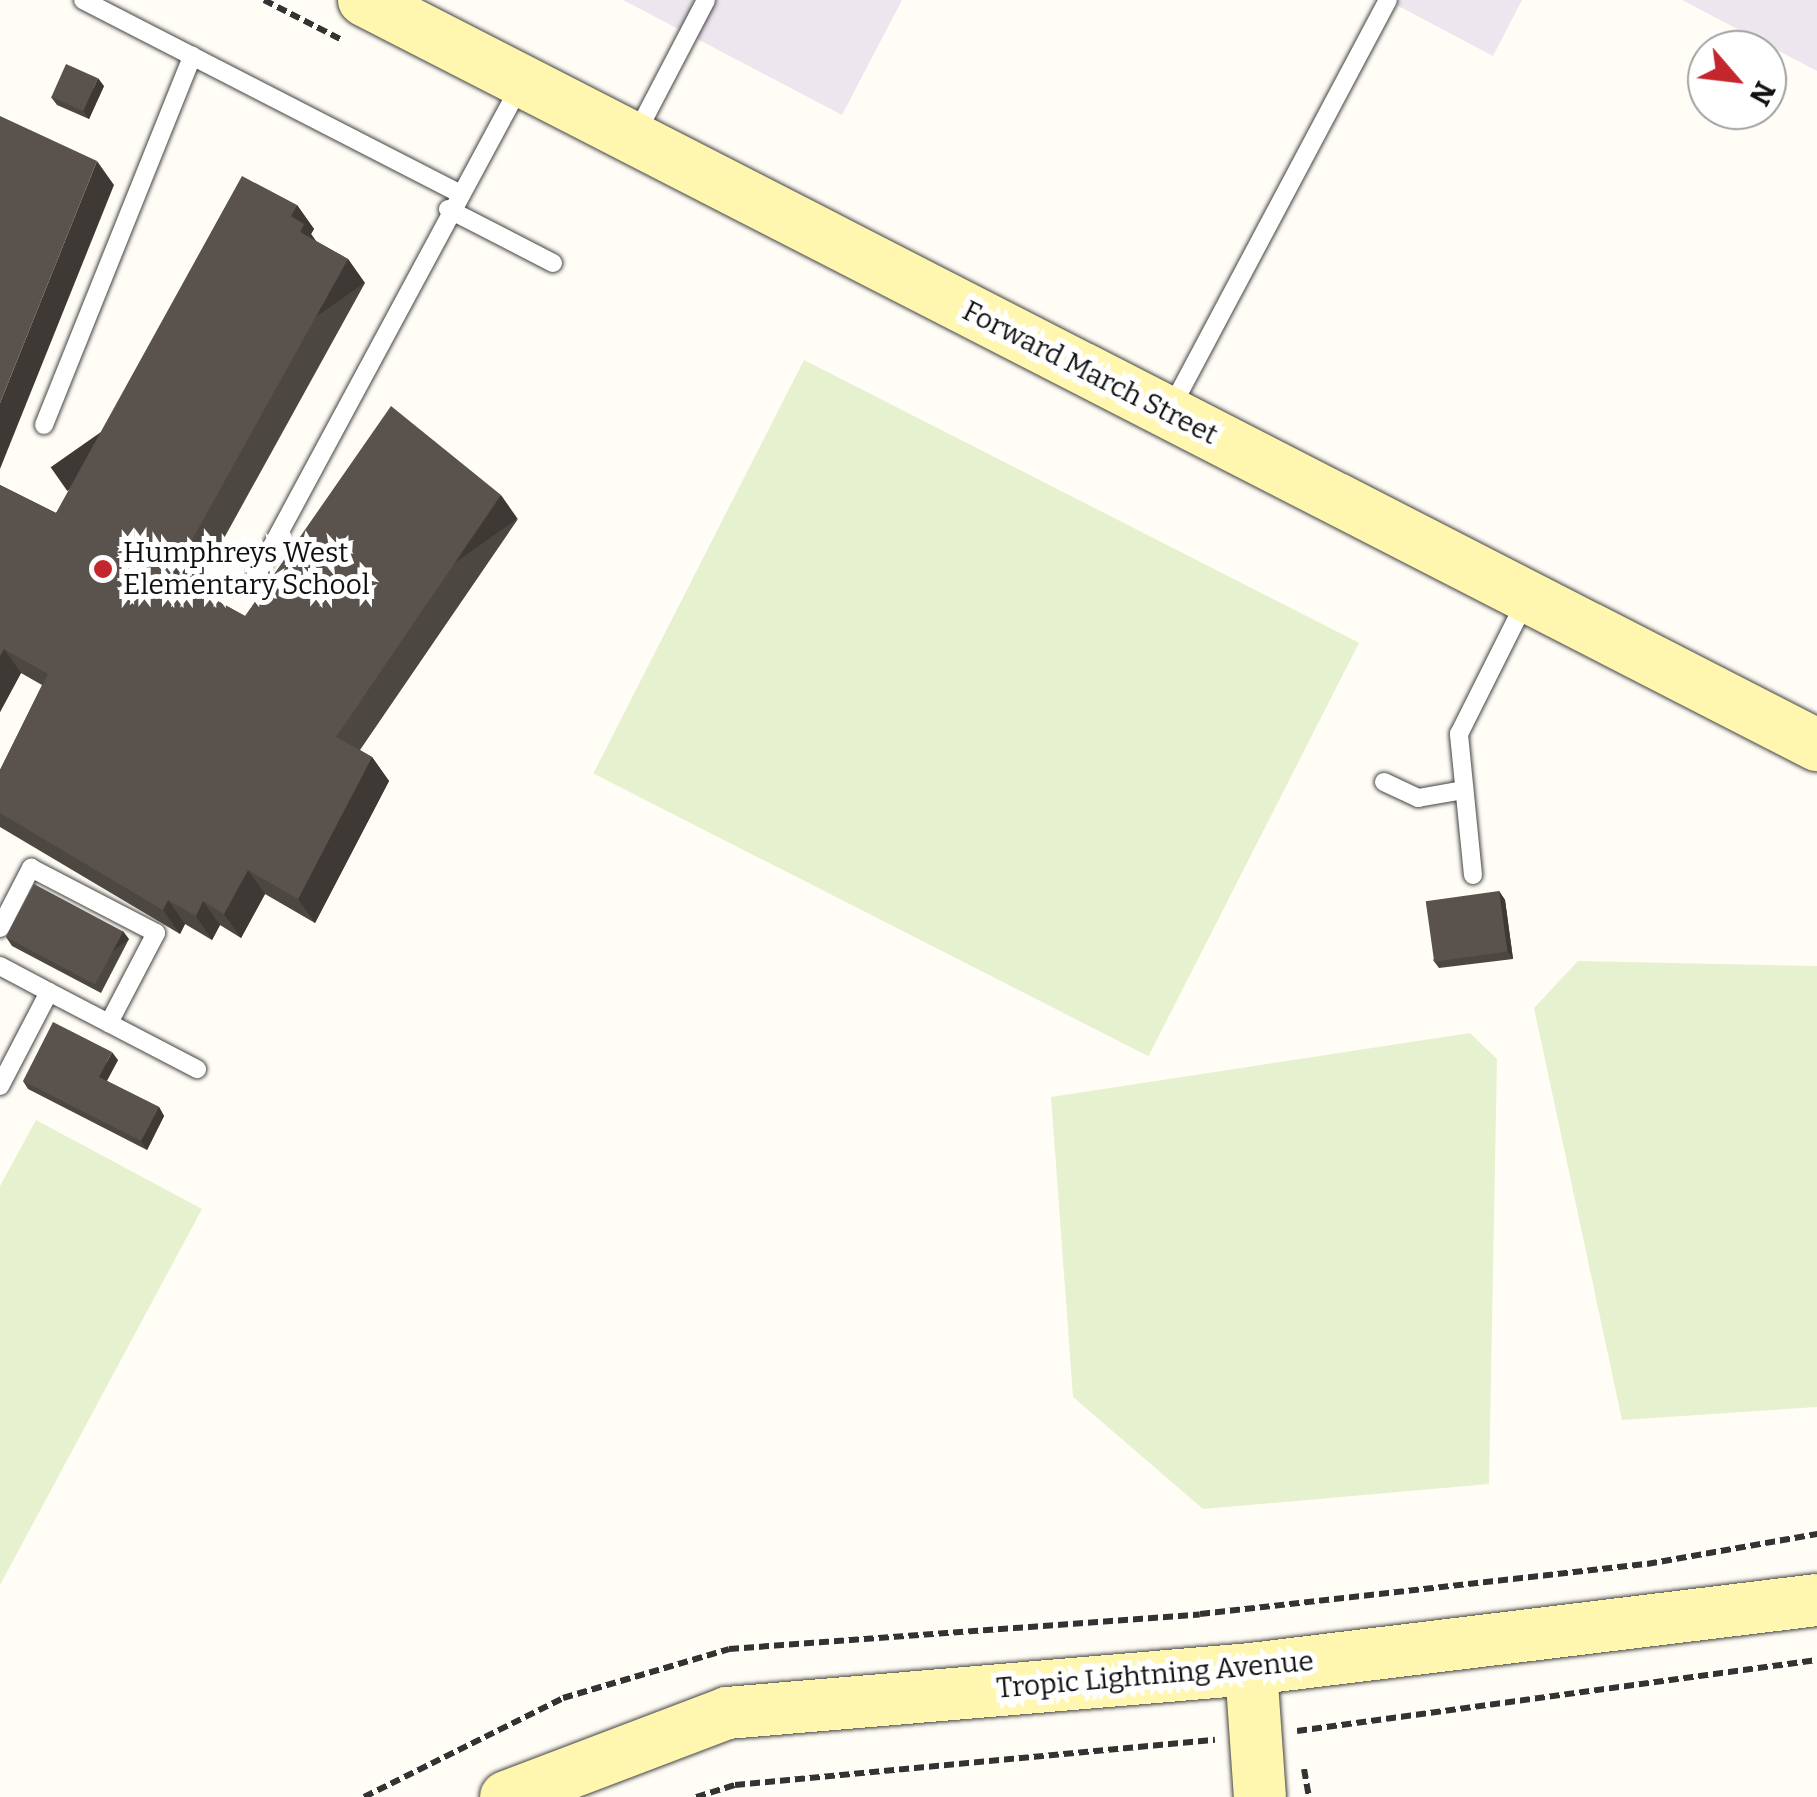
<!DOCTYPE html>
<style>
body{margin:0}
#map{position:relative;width:1817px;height:1797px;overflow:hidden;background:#fffdf5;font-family:Bitter,serif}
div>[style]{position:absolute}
.industrial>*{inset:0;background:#eee6ef}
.pitch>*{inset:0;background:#e6f2cf;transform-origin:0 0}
.path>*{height:6px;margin-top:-3px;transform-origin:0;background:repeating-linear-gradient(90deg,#333 0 10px,transparent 0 15px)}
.roads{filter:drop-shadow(0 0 2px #444) drop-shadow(0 0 2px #444)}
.lane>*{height:18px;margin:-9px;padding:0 9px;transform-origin:9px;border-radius:9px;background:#fff}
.secondary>*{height:52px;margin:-26px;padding:0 26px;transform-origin:26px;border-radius:26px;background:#fff6b0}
.wall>*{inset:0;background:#4d4742}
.shaded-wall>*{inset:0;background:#3f3936;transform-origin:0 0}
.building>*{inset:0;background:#5a524d;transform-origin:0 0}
.dots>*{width:28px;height:28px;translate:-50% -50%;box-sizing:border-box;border:5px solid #fff;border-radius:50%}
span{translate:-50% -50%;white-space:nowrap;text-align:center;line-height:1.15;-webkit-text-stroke:10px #fff;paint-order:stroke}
.street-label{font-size:28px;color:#111}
.poi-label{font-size:28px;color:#111}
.left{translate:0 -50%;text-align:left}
.north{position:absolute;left:1687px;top:30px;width:100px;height:100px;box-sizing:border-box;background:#fff;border:2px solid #a0a0a0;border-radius:50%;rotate:118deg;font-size:28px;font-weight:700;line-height:40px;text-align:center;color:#111}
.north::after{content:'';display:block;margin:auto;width:35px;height:45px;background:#c4262e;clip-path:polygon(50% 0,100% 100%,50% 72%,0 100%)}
</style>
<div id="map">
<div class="industrial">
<div style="clip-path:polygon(623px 0,902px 0,842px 115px)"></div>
<div style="clip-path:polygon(1387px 0,1522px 0,1493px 56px)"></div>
<div style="clip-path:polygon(1682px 0,1817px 0,1817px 71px)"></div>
</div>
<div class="pitch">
<div style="left:804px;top:360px;width:623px;height:464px;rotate:27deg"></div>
<div style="clip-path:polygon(1578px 961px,1817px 966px,1817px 1407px,1622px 1420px,1534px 1008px)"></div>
<div style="clip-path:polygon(1470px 1033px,1497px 1059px,1489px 1484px,1203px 1509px,1073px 1397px,1051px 1097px)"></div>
<div style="clip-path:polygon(36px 1120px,202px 1209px,0 1585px,0 1186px)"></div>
</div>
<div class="path">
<div style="left:264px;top:0;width:88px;rotate:27.1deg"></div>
<div style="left:1297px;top:1731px;width:525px;rotate:-7.77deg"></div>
<div style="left:1304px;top:1769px;width:28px;rotate:80deg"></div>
<div style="left:364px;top:1797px;width:222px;rotate:-26.4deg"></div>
<div style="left:563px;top:1698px;width:173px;rotate:-16.4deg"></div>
<div style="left:729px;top:1649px;width:472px;rotate:-4.2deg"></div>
<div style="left:1200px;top:1614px;width:450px;rotate:-6.4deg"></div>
<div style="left:1647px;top:1564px;width:173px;rotate:-10deg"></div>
<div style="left:696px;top:1797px;width:41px;rotate:-17.1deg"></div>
<div style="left:735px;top:1785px;width:482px;rotate:-5.4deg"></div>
</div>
<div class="roads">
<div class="lane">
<div style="left:83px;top:0;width:420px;rotate:27.2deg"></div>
<div style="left:636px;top:134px;width:151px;rotate:-62.4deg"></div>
<div style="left:448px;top:209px;width:118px;rotate:27.2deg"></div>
<div style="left:1171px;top:408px;width:462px;rotate:-62deg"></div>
<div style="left:44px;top:425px;width:398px;rotate:-68.1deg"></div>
<div style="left:257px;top:574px;width:554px;rotate:-61.68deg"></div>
<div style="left:1384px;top:782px;width:38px;rotate:25deg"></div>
<div style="left:1418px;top:798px;width:47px;rotate:-9.9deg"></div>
<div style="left:1473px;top:875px;width:142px;rotate:-95.7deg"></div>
<div style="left:1459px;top:734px;width:148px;rotate:-63.4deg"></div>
<div style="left:0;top:928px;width:68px;rotate:-62.7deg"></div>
<div style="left:31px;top:868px;width:141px;rotate:27.5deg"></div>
<div style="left:156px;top:933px;width:102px;rotate:117.6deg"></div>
<div style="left:0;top:966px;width:55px;rotate:28deg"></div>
<div style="left:49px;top:992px;width:106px;rotate:117.5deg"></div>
<div style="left:49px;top:992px;width:167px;rotate:27.5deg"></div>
</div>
<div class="secondary">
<div style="left:364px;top:0;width:1633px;rotate:27.15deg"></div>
<div style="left:1251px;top:1669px;width:128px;rotate:86deg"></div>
<div style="left:506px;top:1797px;width:236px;rotate:-20.8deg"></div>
<div style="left:727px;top:1713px;width:526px;rotate:-4.8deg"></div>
<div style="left:1251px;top:1669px;width:570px;rotate:-6.95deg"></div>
</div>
</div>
<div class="wall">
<div style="clip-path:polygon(104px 86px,89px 119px,57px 105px,51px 97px)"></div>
<div style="clip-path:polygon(297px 205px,314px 229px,311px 234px,316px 241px,348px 259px,365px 283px,196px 589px,245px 616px,518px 519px,360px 750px,372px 757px,389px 781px,315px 923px,265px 894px,241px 938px,220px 925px,212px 940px,185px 924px,180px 934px,0 827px,0 770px,42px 685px,21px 673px,0 712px,0 485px,56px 513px)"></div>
<div style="clip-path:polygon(1499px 891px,1505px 900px,1513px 959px,1439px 968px,1433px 960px)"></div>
<div style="clip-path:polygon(6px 937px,129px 939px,101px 993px,12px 946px)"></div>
<div style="clip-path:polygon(118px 1060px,107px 1081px,159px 1107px,164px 1116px,147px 1150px,28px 1089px,23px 1081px)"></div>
</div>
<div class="shaded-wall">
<div style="clip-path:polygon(98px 78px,104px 86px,89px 119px,83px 111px)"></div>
<div style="clip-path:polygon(97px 161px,114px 185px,0 469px,0 403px)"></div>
<div style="clip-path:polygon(297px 205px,314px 229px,311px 234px,321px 248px,317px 256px,291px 216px)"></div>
<div style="left:348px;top:259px;width:29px;height:363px;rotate:55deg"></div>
<div style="left:501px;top:495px;width:29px;height:293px;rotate:55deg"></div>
<div style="clip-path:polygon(4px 649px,21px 673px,0 712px,0 656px)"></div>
<div style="clip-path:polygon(372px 757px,389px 781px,315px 923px,298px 899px)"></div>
<div style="clip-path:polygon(248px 870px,265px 894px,241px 938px,224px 914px)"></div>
<div style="clip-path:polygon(1499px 891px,1505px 900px,1513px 959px,1507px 951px)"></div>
<div style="clip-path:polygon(168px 900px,185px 924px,180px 934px,163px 910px)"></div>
<div style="clip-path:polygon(203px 901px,220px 925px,212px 940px,196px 916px)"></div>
<div style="left:123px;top:931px;width:10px;height:61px;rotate:53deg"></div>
<div style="clip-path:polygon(112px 1052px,118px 1060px,104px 1085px,99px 1077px)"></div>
<div style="clip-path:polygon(159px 1107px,164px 1116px,147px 1150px,141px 1141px)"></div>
</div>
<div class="building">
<div style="left:66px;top:64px;width:35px;height:36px;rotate:24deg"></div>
<div style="clip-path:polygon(0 116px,97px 161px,0 403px)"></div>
<div style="clip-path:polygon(242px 176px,297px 205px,291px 216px,304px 224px,300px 232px,348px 259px,172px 576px,245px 616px,391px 406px,501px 495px,336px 737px,372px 757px,298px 899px,248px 870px,224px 914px,203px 901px,196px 916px,168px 900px,163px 910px,0 813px,0 770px,48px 674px,4px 649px,0 656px,0 485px,56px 513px)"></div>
<div style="left:34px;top:884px;width:101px;height:60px;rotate:28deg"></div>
<div style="left:1499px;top:891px;width:61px;height:74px;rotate:82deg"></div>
<div style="clip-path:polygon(53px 1022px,112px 1052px,99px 1077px,159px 1107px,141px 1141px,23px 1081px)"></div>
</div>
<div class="dots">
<div style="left:103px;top:569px;background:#c4262e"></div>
</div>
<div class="street-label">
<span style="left:1090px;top:373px;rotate:27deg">Forward March Street</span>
<span style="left:1155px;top:1675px;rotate:-5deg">Tropic Lightning Avenue</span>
</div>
<div class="poi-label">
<span class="left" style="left:123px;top:569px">Humphreys West<br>Elementary School</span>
</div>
<div class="north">N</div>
</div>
